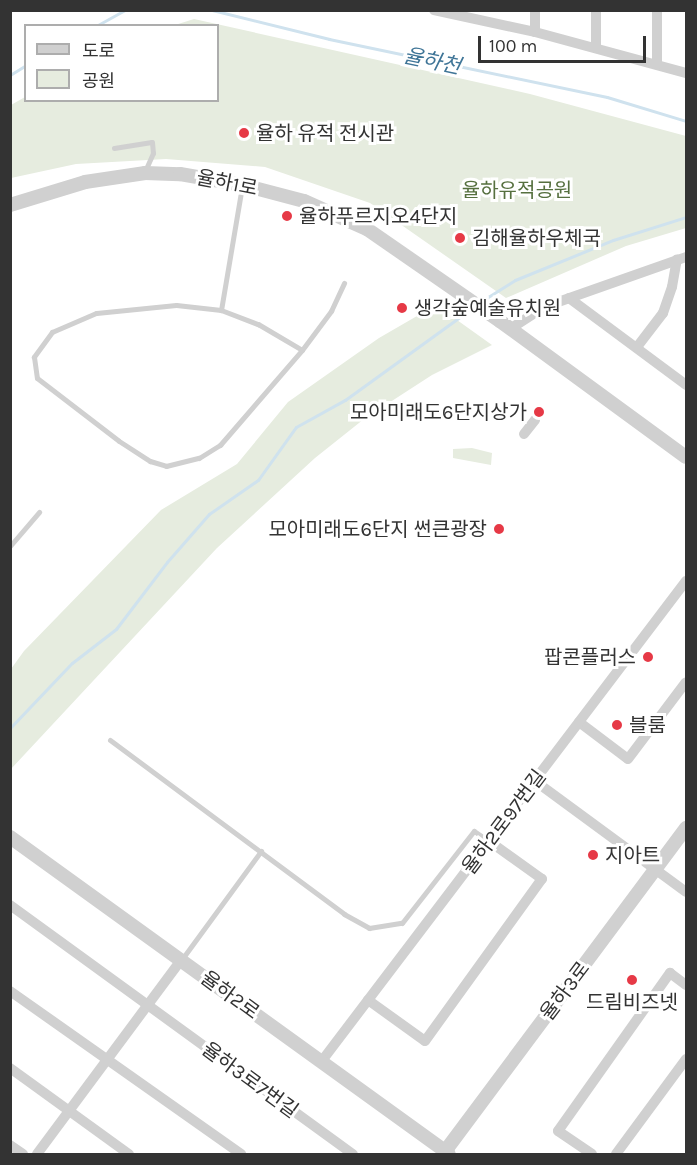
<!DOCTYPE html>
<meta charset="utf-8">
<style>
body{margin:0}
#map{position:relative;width:697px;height:1165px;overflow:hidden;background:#fff;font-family:Karla,"Noto Sans KR",sans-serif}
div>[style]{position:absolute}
.green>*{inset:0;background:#e6ecdf}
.stream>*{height:3px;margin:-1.5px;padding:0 1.5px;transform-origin:1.5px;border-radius:1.5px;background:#cfe2ee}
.service>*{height:5px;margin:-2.5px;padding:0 2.5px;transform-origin:2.5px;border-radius:2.5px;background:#d0d0d0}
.minor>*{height:10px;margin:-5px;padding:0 5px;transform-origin:5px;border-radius:5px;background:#d0d0d0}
.tertiary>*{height:14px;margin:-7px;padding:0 7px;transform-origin:7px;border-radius:7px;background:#d0d0d0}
.dots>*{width:16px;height:16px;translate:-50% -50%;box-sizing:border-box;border:3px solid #fff;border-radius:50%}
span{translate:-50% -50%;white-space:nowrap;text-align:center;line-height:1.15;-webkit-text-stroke:6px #fff;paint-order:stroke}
.poi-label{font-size:20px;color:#333}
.left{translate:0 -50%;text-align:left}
.right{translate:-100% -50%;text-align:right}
.street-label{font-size:20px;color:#333}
.park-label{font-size:20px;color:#56703f}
.water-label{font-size:21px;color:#3f7597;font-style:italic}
.frame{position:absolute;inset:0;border:12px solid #333;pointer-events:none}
.legend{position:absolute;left:24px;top:24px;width:195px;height:78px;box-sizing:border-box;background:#fff;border:2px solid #adadad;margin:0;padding:8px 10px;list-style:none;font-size:18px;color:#333}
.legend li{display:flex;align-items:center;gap:12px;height:30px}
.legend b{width:30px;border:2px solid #adadad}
.scale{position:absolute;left:478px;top:36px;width:168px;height:27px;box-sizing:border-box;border:3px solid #333;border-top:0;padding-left:8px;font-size:18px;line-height:21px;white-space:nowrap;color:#333;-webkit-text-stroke:4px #fff;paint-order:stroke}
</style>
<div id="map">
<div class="green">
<div style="clip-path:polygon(194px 19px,530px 94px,686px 136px,686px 228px,626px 246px,506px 298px,370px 203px,265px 167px,166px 159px,76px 164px,11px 178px,11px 105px,25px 97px,26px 100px,218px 100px,218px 26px,175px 25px)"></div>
<div style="clip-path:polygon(436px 305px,492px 345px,432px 375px,364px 419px,315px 458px,217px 548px,11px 769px,11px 669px,24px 651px,161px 510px,237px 464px,288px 402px,379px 338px)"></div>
<div style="clip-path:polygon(472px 448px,492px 453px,491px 465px,453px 458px,453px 449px)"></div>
</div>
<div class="stream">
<div style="left:212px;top:10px;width:121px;rotate:13.9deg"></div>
<div style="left:329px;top:39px;width:284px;rotate:11.8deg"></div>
<div style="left:607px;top:97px;width:83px;rotate:16.9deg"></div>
<div style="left:96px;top:26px;width:33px;rotate:-29deg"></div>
<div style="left:10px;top:75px;width:19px;rotate:-32deg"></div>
<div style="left:480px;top:302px;width:41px;rotate:-32.2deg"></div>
<div style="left:515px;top:280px;width:106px;rotate:-22.2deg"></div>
<div style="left:613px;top:240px;width:77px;rotate:-17.5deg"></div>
<div style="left:10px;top:728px;width:90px;rotate:-46.4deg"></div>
<div style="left:72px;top:663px;width:56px;rotate:-37.7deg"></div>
<div style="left:116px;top:629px;width:84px;rotate:-52.7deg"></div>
<div style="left:167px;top:562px;width:64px;rotate:-48.8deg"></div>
<div style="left:209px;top:514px;width:60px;rotate:-34.8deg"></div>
<div style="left:258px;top:480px;width:65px;rotate:-54.4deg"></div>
<div style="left:296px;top:427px;width:56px;rotate:-28.9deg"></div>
<div style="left:345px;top:400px;width:157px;rotate:-35.9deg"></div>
</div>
<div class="service">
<div style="left:114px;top:148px;width:38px;rotate:-9deg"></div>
<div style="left:152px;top:142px;width:11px;rotate:85deg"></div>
<div style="left:153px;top:153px;width:20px;rotate:114deg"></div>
<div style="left:242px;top:186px;width:126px;rotate:99.6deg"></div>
<div style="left:221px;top:310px;width:40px;rotate:21deg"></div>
<div style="left:258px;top:324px;width:51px;rotate:30.6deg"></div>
<div style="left:221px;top:310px;width:45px;rotate:-173.7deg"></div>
<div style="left:176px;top:305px;width:80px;rotate:174.3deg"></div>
<div style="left:96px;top:313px;width:48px;rotate:156.6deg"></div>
<div style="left:52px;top:332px;width:31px;rotate:126deg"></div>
<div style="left:34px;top:357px;width:21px;rotate:82deg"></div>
<div style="left:37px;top:378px;width:103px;rotate:37.5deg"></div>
<div style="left:119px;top:441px;width:37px;rotate:33deg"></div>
<div style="left:150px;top:461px;width:17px;rotate:17deg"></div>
<div style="left:166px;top:466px;width:34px;rotate:-14deg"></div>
<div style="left:199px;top:458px;width:25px;rotate:-32deg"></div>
<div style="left:220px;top:445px;width:125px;rotate:-49.2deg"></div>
<div style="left:302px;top:350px;width:49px;rotate:-53.4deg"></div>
<div style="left:331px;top:311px;width:31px;rotate:-65deg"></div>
<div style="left:10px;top:546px;width:45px;rotate:-49.5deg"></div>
<div style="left:110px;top:740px;width:292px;rotate:36.6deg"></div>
<div style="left:344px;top:914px;width:29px;rotate:29deg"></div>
<div style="left:369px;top:928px;width:33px;rotate:-9deg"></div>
<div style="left:402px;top:923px;width:117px;rotate:-52deg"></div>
<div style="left:474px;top:831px;width:18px;rotate:34deg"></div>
<div style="left:182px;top:959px;width:134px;rotate:-53.8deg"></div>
</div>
<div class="minor">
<div style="left:434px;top:10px;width:103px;rotate:12.3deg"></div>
<div style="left:535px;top:32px;width:156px;rotate:15.2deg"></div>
<div style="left:596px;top:10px;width:38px;rotate:90deg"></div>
<div style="left:535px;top:32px;width:22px;rotate:-90deg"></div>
<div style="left:657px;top:64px;width:54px;rotate:-90deg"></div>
<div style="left:569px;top:298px;width:146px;rotate:36.6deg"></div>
<div style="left:510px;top:329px;width:40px;rotate:-32.9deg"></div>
<div style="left:544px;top:307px;width:151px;rotate:-19.4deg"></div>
<div style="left:637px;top:347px;width:43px;rotate:-52.6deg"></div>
<div style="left:663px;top:313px;width:28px;rotate:-71deg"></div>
<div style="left:672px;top:287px;width:28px;rotate:-80deg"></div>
<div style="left:524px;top:434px;width:18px;rotate:-52deg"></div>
<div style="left:579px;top:722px;width:61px;rotate:37.1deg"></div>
<div style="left:628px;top:759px;width:96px;rotate:-53deg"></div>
<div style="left:535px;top:781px;width:187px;rotate:36.3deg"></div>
<div style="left:10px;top:905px;width:424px;rotate:36deg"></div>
<div style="left:10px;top:991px;width:283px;rotate:35.2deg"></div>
<div style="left:368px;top:1000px;width:70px;rotate:35.7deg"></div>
<div style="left:425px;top:1041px;width:200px;rotate:-54.2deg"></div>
<div style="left:542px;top:879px;width:65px;rotate:-144.4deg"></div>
<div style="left:321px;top:1062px;width:604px;rotate:-52.81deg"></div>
<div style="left:10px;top:1068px;width:147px;rotate:35.9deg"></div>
<div style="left:10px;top:1145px;width:16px;rotate:35deg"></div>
<div style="left:37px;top:1154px;width:242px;rotate:-53.4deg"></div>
<div style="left:592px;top:1154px;width:41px;rotate:-145.9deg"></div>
<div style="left:558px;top:1131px;width:194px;rotate:-54.7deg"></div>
<div style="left:670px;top:973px;width:20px;rotate:37deg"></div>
<div style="left:616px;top:1154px;width:118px;rotate:-53.6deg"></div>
</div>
<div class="tertiary">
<div style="left:10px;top:205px;width:78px;rotate:-17deg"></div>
<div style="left:85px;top:182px;width:61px;rotate:-8.5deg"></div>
<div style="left:145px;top:173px;width:35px;rotate:2deg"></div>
<div style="left:180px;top:174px;width:64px;rotate:9.9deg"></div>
<div style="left:243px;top:185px;width:63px;rotate:14.7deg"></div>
<div style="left:304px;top:201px;width:69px;rotate:24deg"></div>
<div style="left:367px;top:229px;width:162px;rotate:34.7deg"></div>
<div style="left:500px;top:321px;width:230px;rotate:36.2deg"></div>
<div style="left:10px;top:837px;width:541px;rotate:35.83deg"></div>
<div style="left:443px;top:1154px;width:407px;rotate:-53.3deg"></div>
</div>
<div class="dots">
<div style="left:244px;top:133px;background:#e63946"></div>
<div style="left:287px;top:216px;background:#e63946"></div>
<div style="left:460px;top:238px;background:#e63946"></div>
<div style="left:402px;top:308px;background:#e63946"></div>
<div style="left:539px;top:412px;background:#e63946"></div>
<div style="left:499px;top:529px;background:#e63946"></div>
<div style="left:648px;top:657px;background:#e63946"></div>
<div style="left:617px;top:725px;background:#e63946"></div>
<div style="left:593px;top:855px;background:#e63946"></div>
<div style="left:632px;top:980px;background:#e63946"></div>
</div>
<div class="poi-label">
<span class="left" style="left:256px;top:133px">율하 유적 전시관</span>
<span class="left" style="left:299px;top:216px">율하푸르지오4단지</span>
<span class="left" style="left:472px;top:238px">김해율하우체국</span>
<span class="left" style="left:414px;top:308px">생각숲예술유치원</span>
<span class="right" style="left:527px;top:412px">모아미래도6단지상가</span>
<span class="right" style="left:487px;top:529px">모아미래도6단지 썬큰광장</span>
<span class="right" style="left:636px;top:657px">팝콘플러스</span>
<span class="left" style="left:629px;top:725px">블룸</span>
<span class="left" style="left:605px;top:855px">지아트</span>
<span style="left:632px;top:1002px">드림비즈넷</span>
</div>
<div class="street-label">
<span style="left:227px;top:183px;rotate:11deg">율하1로</span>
<span style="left:504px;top:822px;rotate:-53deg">율하2로97번길</span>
<span style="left:565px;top:991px;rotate:-53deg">율하3로</span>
<span style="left:230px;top:995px;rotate:36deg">율하2로</span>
<span style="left:250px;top:1080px;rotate:36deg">율하3로7번길</span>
</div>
<div class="park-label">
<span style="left:517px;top:190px">율하유적공원</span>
</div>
<div class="water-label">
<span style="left:432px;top:61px;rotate:12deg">율하천</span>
</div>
<div class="frame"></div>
<ul class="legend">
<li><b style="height:8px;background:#d0d0d0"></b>도로</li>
<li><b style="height:16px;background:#e6ecdf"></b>공원</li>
</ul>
<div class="scale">100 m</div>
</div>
